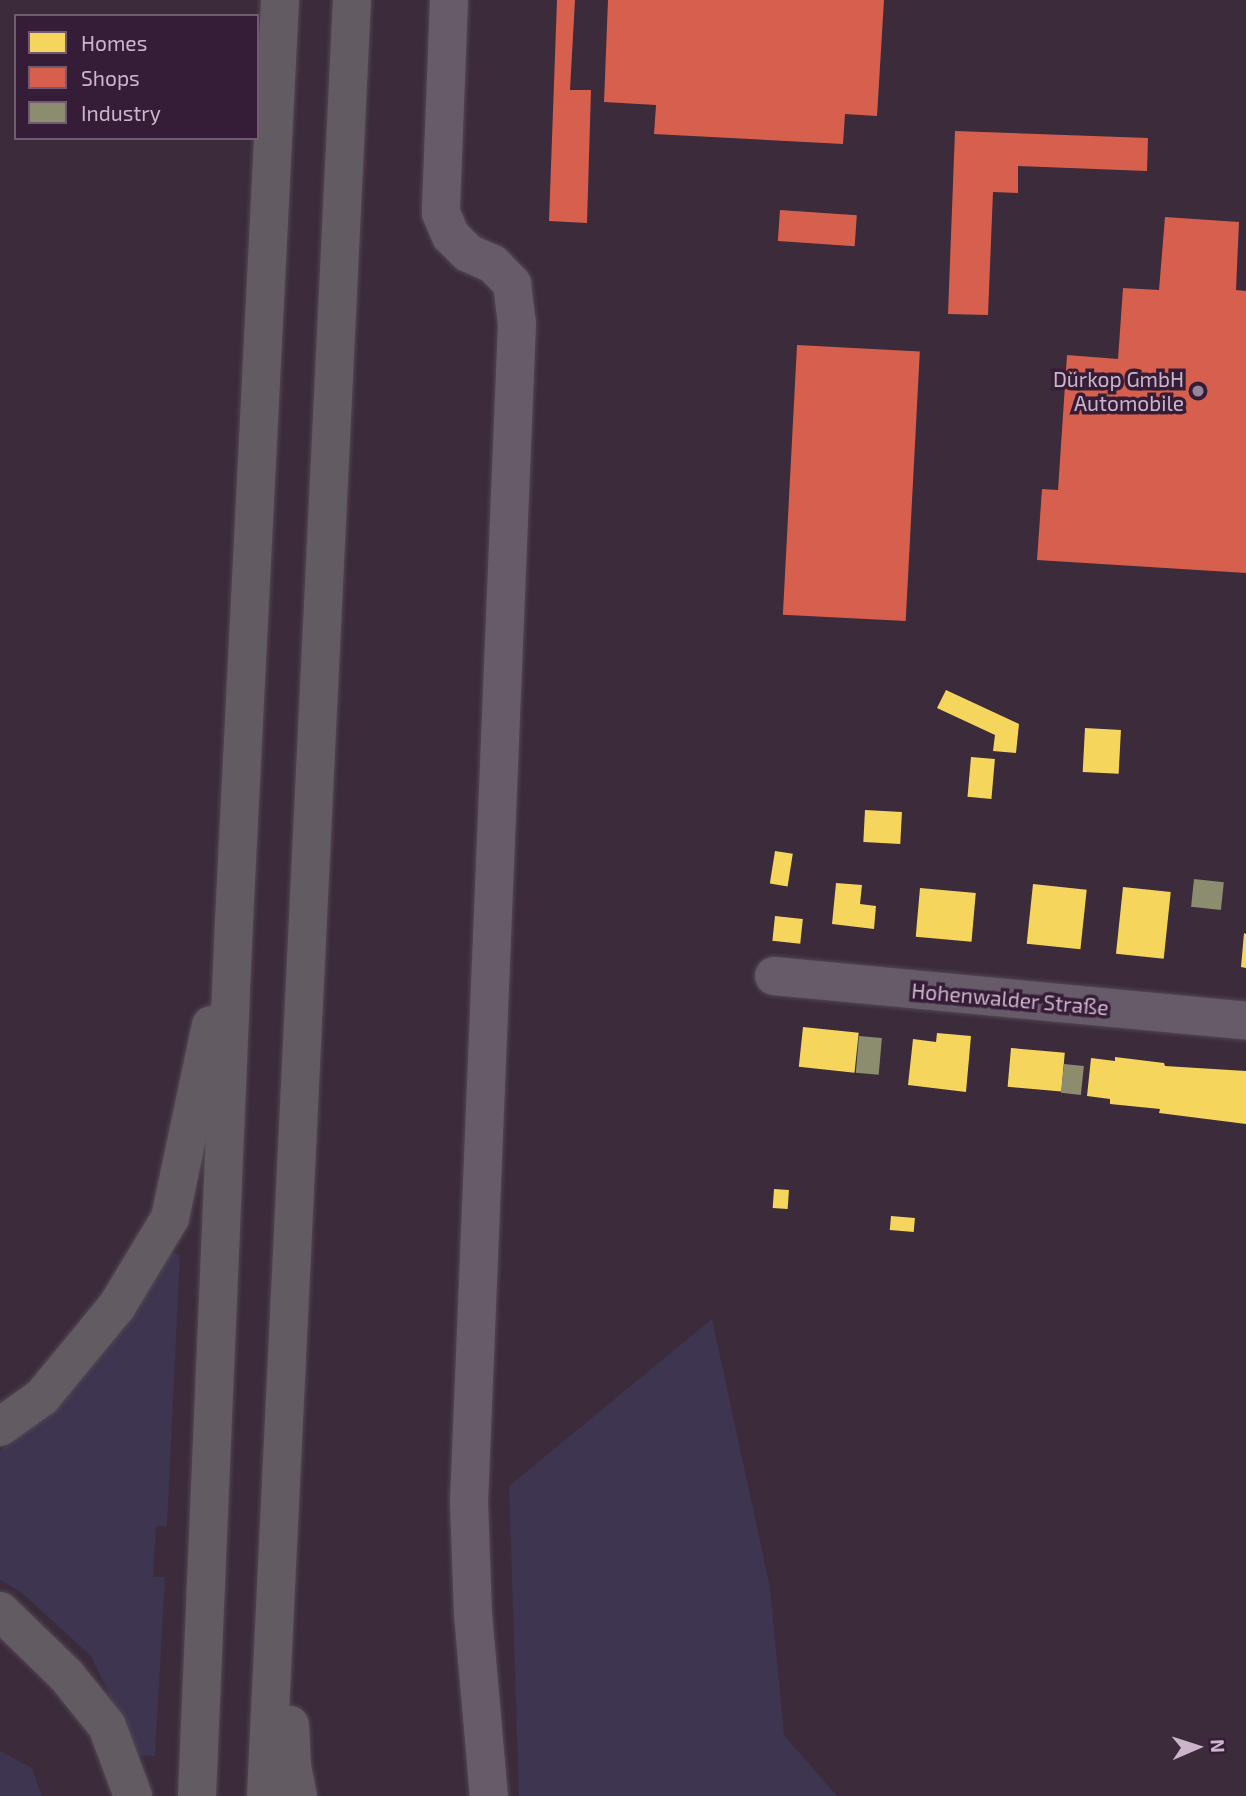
<!DOCTYPE html>
<meta charset="utf-8">
<style>
body{margin:0}
#map{position:relative;width:1246px;height:1796px;overflow:hidden;background:#3b2b3b;font-family:"Exo 2",sans-serif}
div>[style]{position:absolute}
.green>*{inset:0;background:#3e3550}
.homes>*{inset:0;background:#f6d55c;transform-origin:0 0}
.shops>*{inset:0;background:#d6604d;transform-origin:0 0}
.industry>*{inset:0;background:#8c8c6e;transform-origin:0 0}
.roads{filter:drop-shadow(0 0 2px #534753) drop-shadow(0 0 2px #534753)}
.minor>*{height:38px;margin:-19px;padding:0 19px;transform-origin:19px;border-radius:19px;background:#685b69}
.highway>*{height:38px;margin:-19px;padding:0 19px;transform-origin:19px;border-radius:19px;background:#625c62}
.dots>*{width:19px;height:19px;translate:-50% -50%;box-sizing:border-box;border:4px solid #361d37;border-radius:50%}
span{translate:-50% -50%;white-space:nowrap;text-align:center;line-height:1.15;-webkit-text-stroke:7px #361d37;paint-order:stroke}
.poi-label{font-size:21px;color:#ccb5cb}
.right{translate:-100% -50%;text-align:right}
.street-label{font-size:21px;color:#ccb5cb}
.legend{position:absolute;left:14px;top:14px;width:245px;height:126px;box-sizing:border-box;background:#361d37;border:2px solid #725a72;margin:0;padding:9px 12px;list-style:none;font-size:21px;color:#ccb5cb}
.legend li{display:flex;align-items:center;gap:14px;height:35px}
.legend b{width:35px;border:2px solid #725a72}
.north{position:absolute;left:1162px;top:1712px;width:70px;height:70px;-webkit-text-stroke:5px #361d37;paint-order:stroke;rotate:87deg;font-size:19px;font-weight:700;line-height:28px;text-align:center;color:#ccb5cb}
.north::after{content:'';display:block;margin:auto;width:24px;height:32px;background:#ccb5cb;clip-path:polygon(50% 0,100% 100%,50% 72%,0 100%)}
</style>
<div id="map">
<div class="green">
<div style="clip-path:polygon(170px 1252px,180px 1255px,167px 1526px,156px 1526px,153px 1577px,165px 1577px,155px 1756px,138px 1755px,91px 1656px,22px 1593px,0 1580px,0 1451px,57px 1407px)"></div>
<div style="clip-path:polygon(712px 1319px,770px 1587px,784px 1735px,837px 1796px,519px 1796px,509px 1486px)"></div>
<div style="clip-path:polygon(0 1751px,32px 1768px,42px 1796px,0 1796px)"></div>
</div>
<div class="homes">
<div style="clip-path:polygon(946px 690px,1019px 724px,1016px 753px,993px 751px,995px 735px,937px 708px)"></div>
<div style="left:1085px;top:728px;width:36px;height:44px;rotate:3deg"></div>
<div style="left:971px;top:757px;width:24px;height:40px;rotate:5deg"></div>
<div style="left:865px;top:810px;width:37px;height:32px;rotate:3deg"></div>
<div style="left:775px;top:851px;width:18px;height:33px;rotate:9deg"></div>
<div style="clip-path:polygon(836px 883px,862px 885px,860px 904px,876px 906px,874px 929px,832px 924px)"></div>
<div style="left:1033px;top:884px;width:54px;height:60px;rotate:6deg"></div>
<div style="left:1123px;top:887px;width:48px;height:67px;rotate:6deg"></div>
<div style="left:920px;top:888px;width:56px;height:49px;rotate:5deg"></div>
<div style="left:775px;top:916px;width:28px;height:25px;rotate:6deg"></div>
<div style="clip-path:polygon(1244px 933px,1246px 934px,1246px 968px,1241px 967px)"></div>
<div style="left:803px;top:1027px;width:56px;height:40px;rotate:6deg"></div>
<div style="clip-path:polygon(937px 1033px,971px 1036px,966px 1092px,908px 1085px,913px 1039px,936px 1042px)"></div>
<div style="left:1011px;top:1048px;width:54px;height:39px;rotate:5deg"></div>
<div style="clip-path:polygon(1115px 1057px,1164px 1063px,1165px 1066px,1246px 1071px,1246px 1124px,1159px 1113px,1160px 1109px,1110px 1104px,1110px 1099px,1087px 1096px,1091px 1058px,1115px 1061px)"></div>
<div style="left:774px;top:1189px;width:15px;height:19px;rotate:4deg"></div>
<div style="left:891px;top:1216px;width:24px;height:14px;rotate:5deg"></div>
</div>
<div class="shops">
<div style="clip-path:polygon(557px 0,575px 0,570px 90px,591px 90px,587px 223px,549px 221px)"></div>
<div style="clip-path:polygon(608px 0,884px 0,877px 116px,845px 114px,843px 144px,654px 134px,656px 105px,604px 102px)"></div>
<div style="clip-path:polygon(955px 131px,1148px 138px,1147px 171px,1018px 166px,1018px 193px,993px 192px,988px 315px,948px 314px)"></div>
<div style="left:780px;top:210px;width:77px;height:31px;rotate:4deg"></div>
<div style="clip-path:polygon(1165px 217px,1239px 222px,1236px 290px,1246px 291px,1246px 573px,1037px 560px,1042px 489px,1058px 490px,1067px 355px,1118px 359px,1123px 288px,1159px 290px)"></div>
<div style="left:797px;top:345px;width:123px;height:270px;rotate:3deg"></div>
</div>
<div class="industry">
<div style="left:1194px;top:879px;width:30px;height:28px;rotate:6deg"></div>
<div style="left:859px;top:1036px;width:23px;height:37px;rotate:5deg"></div>
<div style="left:1064px;top:1064px;width:20px;height:29px;rotate:6deg"></div>
</div>
<div class="roads">
<div class="minor">
<div style="left:449px;top:0;width:213px;rotate:92.2deg"></div>
<div style="left:441px;top:213px;width:25px;rotate:67deg"></div>
<div style="left:451px;top:236px;width:24px;rotate:45deg"></div>
<div style="left:468px;top:253px;width:27px;rotate:24deg"></div>
<div style="left:493px;top:264px;width:28px;rotate:46deg"></div>
<div style="left:512px;top:284px;width:39px;rotate:83deg"></div>
<div style="left:517px;top:323px;width:1179px;rotate:92.33deg"></div>
<div style="left:469px;top:1501px;width:113px;rotate:88deg"></div>
<div style="left:473px;top:1614px;width:183px;rotate:85deg"></div>
<div style="left:774px;top:976px;width:474px;rotate:5.4deg"></div>
</div>
<div class="highway">
<div style="left:0;top:1427px;width:52px;rotate:-35.5deg"></div>
<div style="left:42px;top:1397px;width:118px;rotate:-50.5deg"></div>
<div style="left:117px;top:1306px;width:103px;rotate:-58.9deg"></div>
<div style="left:170px;top:1218px;width:197px;rotate:-78deg"></div>
<div style="left:0;top:1611px;width:92px;rotate:44.1deg"></div>
<div style="left:66px;top:1675px;width:65px;rotate:51.2deg"></div>
<div style="left:107px;top:1726px;width:75px;rotate:69.6deg"></div>
<div style="left:290px;top:1725px;width:41px;rotate:87.2deg"></div>
<div style="left:292px;top:1766px;width:31px;rotate:79deg"></div>
<div style="left:197px;top:1796px;width:876px;rotate:-87.58deg"></div>
<div style="left:234px;top:921px;width:922px;rotate:-87.14deg"></div>
<div style="left:266px;top:1796px;width:1798px;rotate:-87.26deg"></div>
</div>
</div>
<div class="dots">
<div style="left:1198px;top:391px;background:#998599"></div>
</div>
<div class="poi-label">
<span class="right" style="left:1184px;top:391px">Dürkop GmbH<br>Automobile</span>
</div>
<div class="street-label">
<span style="left:1010px;top:999px;rotate:5deg">Hohenwalder Straße</span>
</div>
<ul class="legend">
<li><b style="height:19px;background:#f6d55c"></b>Homes</li>
<li><b style="height:19px;background:#d6604d"></b>Shops</li>
<li><b style="height:19px;background:#8c8c6e"></b>Industry</li>
</ul>
<div class="north">N</div>
</div>
